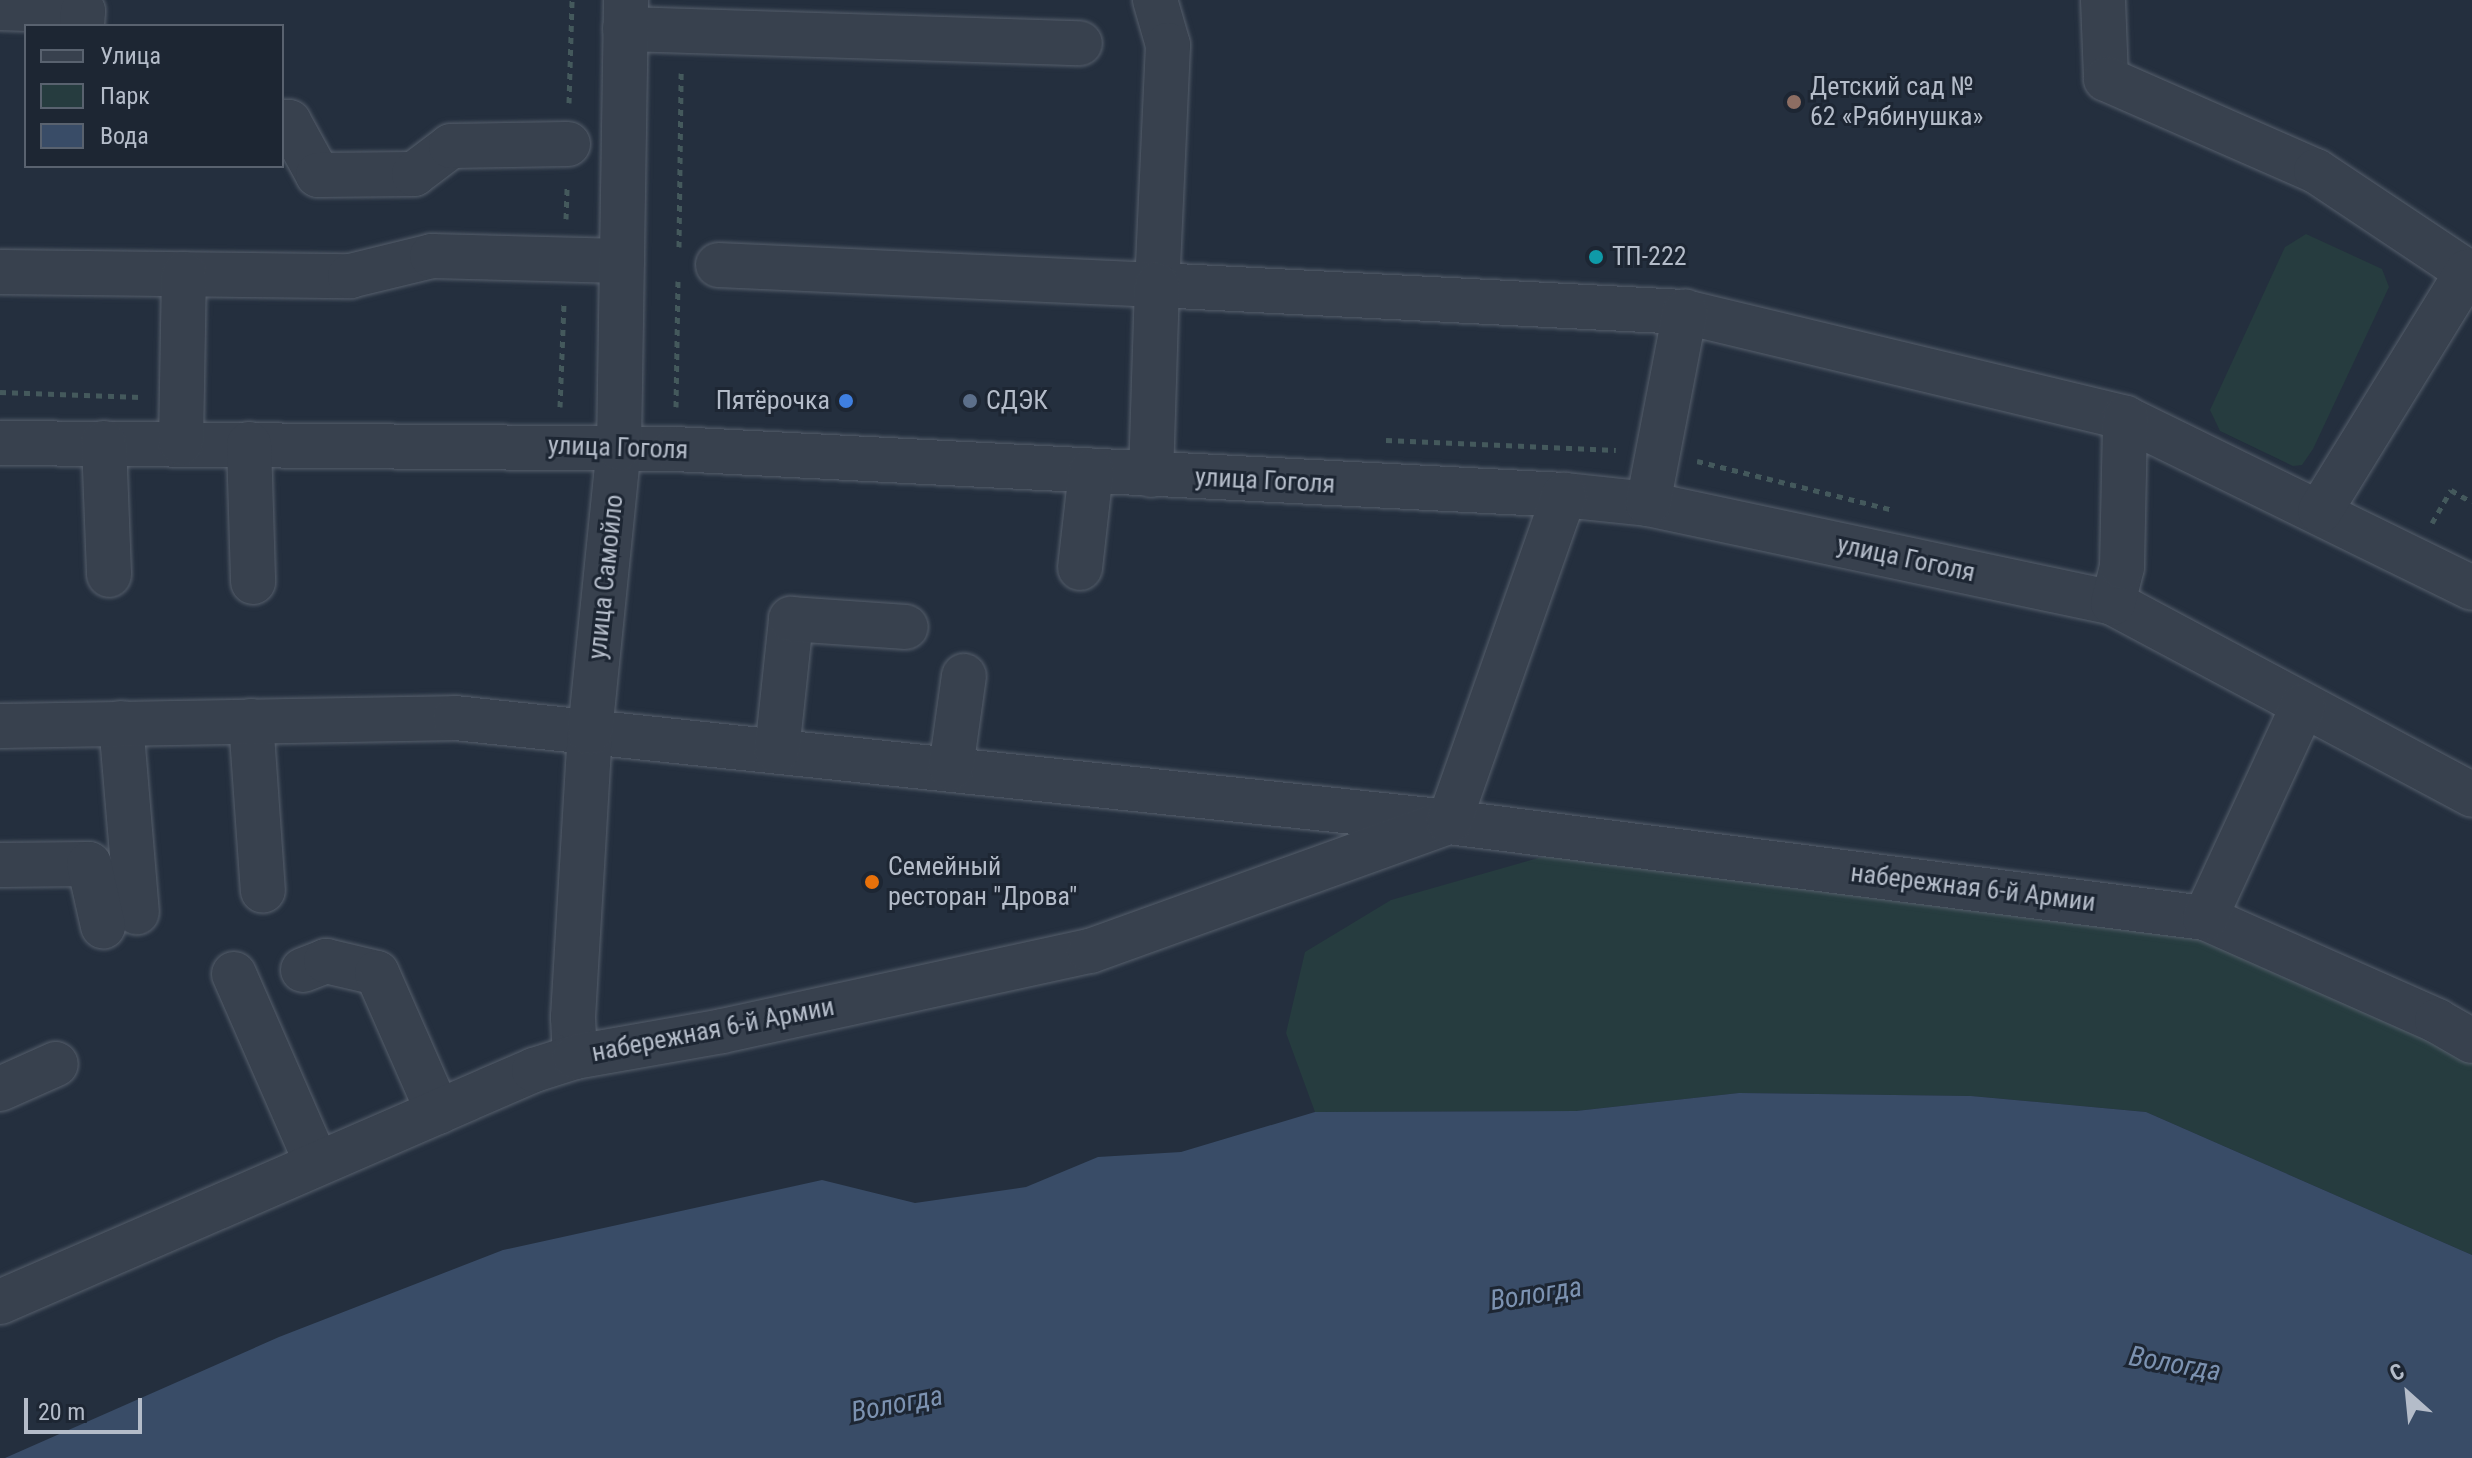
<!DOCTYPE html>
<meta charset="utf-8">
<style>
body{margin:0}
#map{position:relative;width:2472px;height:1458px;overflow:hidden;background:#242f3e;font-family:"Roboto Condensed",sans-serif}
div>[style]{position:absolute}
.green>*{inset:0;background:#263c3f}
.water>*{inset:0;background:#394c67}
.path>*{height:5px;margin-top:-2.5px;transform-origin:0;background:repeating-linear-gradient(90deg,#44595c 0 6px,transparent 0 12px)}
.roads{filter:drop-shadow(0 0 2px #565f6c) drop-shadow(0 0 2px #565f6c)}
.minor>*{height:44px;margin:-22px;padding:0 22px;transform-origin:22px;border-radius:22px;background:#38414e}
.dots>*{width:22px;height:22px;translate:-50% -50%;box-sizing:border-box;border:4px solid #1d2633;border-radius:50%}
span{translate:-50% -50%;white-space:nowrap;text-align:center;line-height:1.15;-webkit-text-stroke:6px #1d2633;paint-order:stroke}
.poi-label{font-size:26px;color:#b4bcc9}
.left{translate:0 -50%;text-align:left}
.right{translate:-100% -50%;text-align:right}
.street-label{font-size:26px;color:#b4bcc9}
.water-label{font-size:28px;color:#7c92b1;font-style:italic}
.legend{position:absolute;left:24px;top:24px;width:260px;height:144px;box-sizing:border-box;background:#1d2633;border:2px solid #59626f;margin:0;padding:10px 14px;list-style:none;font-size:24px;color:#b4bcc9}
.legend li{display:flex;align-items:center;gap:16px;height:40px}
.legend b{width:40px;border:2px solid #59626f}
.north{position:absolute;left:2368px;top:1354px;width:80px;height:80px;-webkit-text-stroke:6px #1d2633;paint-order:stroke;rotate:333deg;font-size:22px;font-weight:700;line-height:32px;text-align:center;color:#b4bcc9}
.north::after{content:'';display:block;margin:auto;width:28px;height:36px;background:#b4bcc9;clip-path:polygon(50% 0,100% 100%,50% 72%,0 100%)}
.scale{position:absolute;left:24px;top:1398px;width:118px;height:36px;box-sizing:border-box;border:4px solid #b4bcc9;border-top:0;padding-left:10px;font-size:24px;line-height:28px;white-space:nowrap;color:#b4bcc9;-webkit-text-stroke:6px #1d2633;paint-order:stroke}
</style>
<div id="map">
<div class="green">
<div style="clip-path:polygon(2306px 234px,2382px 269px,2389px 287px,2313px 449px,2302px 465px,2293px 466px,2220px 431px,2210px 410px,2285px 247px)"></div>
<div style="clip-path:polygon(1549px 855px,2200px 936px,2431px 1039px,2472px 1062px,2472px 1255px,2146px 1112px,1971px 1096px,1739px 1093px,1576px 1111px,1315px 1112px,1286px 1033px,1305px 952px,1391px 900px)"></div>
</div>
<div class="water">
<div style="clip-path:polygon(1739px 1093px,1971px 1096px,2146px 1112px,2472px 1255px,2472px 1458px,5px 1458px,279px 1337px,503px 1250px,822px 1180px,915px 1203px,1026px 1187px,1098px 1157px,1181px 1152px,1315px 1112px,1576px 1111px)"></div>
</div>
<div class="path">
<div style="left:569px;top:103px;width:103px;rotate:-88.3deg"></div>
<div style="left:566px;top:219px;width:34px;rotate:-88deg"></div>
<div style="left:679px;top:247px;width:174px;rotate:-89.3deg"></div>
<div style="left:0;top:392px;width:141px;rotate:2deg"></div>
<div style="left:560px;top:407px;width:106px;rotate:-87.8deg"></div>
<div style="left:676px;top:407px;width:126px;rotate:-89.1deg"></div>
<div style="left:1386px;top:440px;width:230px;rotate:2.5deg"></div>
<div style="left:1697px;top:461px;width:202px;rotate:14deg"></div>
<div style="left:2432px;top:523px;width:38px;rotate:-60deg"></div>
<div style="left:2451px;top:490px;width:24px;rotate:30deg"></div>
</div>
<div class="roads">
<div class="minor">
<div style="left:1155px;top:0;width:47px;rotate:73.9deg"></div>
<div style="left:1168px;top:45px;width:240px;rotate:92.6deg"></div>
<div style="left:1157px;top:285px;width:529px;rotate:2.93deg"></div>
<div style="left:1685px;top:312px;width:453px;rotate:13.5deg"></div>
<div style="left:2125px;top:418px;width:386px;rotate:26.1deg"></div>
<div style="left:2103px;top:0;width:79px;rotate:87.8deg"></div>
<div style="left:2106px;top:79px;width:229px;rotate:23.7deg"></div>
<div style="left:2316px;top:171px;width:187px;rotate:33.7deg"></div>
<div style="left:0;top:8px;width:83px;rotate:2.1deg"></div>
<div style="left:83px;top:11px;width:15px;rotate:94deg"></div>
<div style="left:625px;top:29px;width:455px;rotate:1.8deg"></div>
<div style="left:282px;top:122px;width:7px"></div>
<div style="left:289px;top:122px;width:60px;rotate:61.3deg"></div>
<div style="left:318px;top:175px;width:96px;rotate:-0.6deg"></div>
<div style="left:414px;top:174px;width:46px;rotate:-37.1deg"></div>
<div style="left:451px;top:146px;width:117px;rotate:-1deg"></div>
<div style="left:718px;top:265px;width:439px;rotate:2.6deg"></div>
<div style="left:1157px;top:285px;width:190px;rotate:91.8deg"></div>
<div style="left:0;top:272px;width:350px;rotate:0.7deg"></div>
<div style="left:350px;top:276px;width:84px;rotate:-13.7deg"></div>
<div style="left:432px;top:256px;width:190px;rotate:1.5deg"></div>
<div style="left:0;top:443px;width:675px;rotate:0.51deg"></div>
<div style="left:675px;top:449px;width:890px;rotate:2.96deg"></div>
<div style="left:1564px;top:495px;width:84px;rotate:6.1deg"></div>
<div style="left:1648px;top:504px;width:475px;rotate:12deg"></div>
<div style="left:2113px;top:603px;width:407px;rotate:28.1deg"></div>
<div style="left:104px;top:443px;width:132px;rotate:87.8deg"></div>
<div style="left:181px;top:443px;width:169px;rotate:-89deg"></div>
<div style="left:249px;top:444px;width:138px;rotate:88.3deg"></div>
<div style="left:1648px;top:504px;width:196px;rotate:-79.1deg"></div>
<div style="left:2320px;top:511px;width:281px;rotate:-58.4deg"></div>
<div style="left:1080px;top:568px;width:98px;rotate:-83.5deg"></div>
<div style="left:2113px;top:603px;width:37px;rotate:-76deg"></div>
<div style="left:2122px;top:567px;width:149px;rotate:-88.8deg"></div>
<div style="left:251px;top:721px;width:170px;rotate:86deg"></div>
<div style="left:121px;top:723px;width:190px;rotate:85.2deg"></div>
<div style="left:0;top:726px;width:455px;rotate:-1deg"></div>
<div style="left:455px;top:718px;width:999px;rotate:5.97deg"></div>
<div style="left:1449px;top:822px;width:762px;rotate:7.24deg"></div>
<div style="left:2205px;top:918px;width:254px;rotate:23.9deg"></div>
<div style="left:2437px;top:1021px;width:40px;rotate:29.7deg"></div>
<div style="left:777px;top:751px;width:133px;rotate:-83.9deg"></div>
<div style="left:791px;top:619px;width:115px;rotate:4deg"></div>
<div style="left:951px;top:768px;width:93px;rotate:-82deg"></div>
<div style="left:0;top:865px;width:89px;rotate:-0.6deg"></div>
<div style="left:89px;top:864px;width:64px;rotate:77.3deg"></div>
<div style="left:2205px;top:918px;width:234px;rotate:-65.2deg"></div>
<div style="left:303px;top:970px;width:25px;rotate:-21deg"></div>
<div style="left:326px;top:961px;width:52px;rotate:13.2deg"></div>
<div style="left:377px;top:973px;width:152px;rotate:66.3deg"></div>
<div style="left:234px;top:974px;width:207px;rotate:66.4deg"></div>
<div style="left:575px;top:1057px;width:40px;rotate:-92.9deg"></div>
<div style="left:573px;top:1017px;width:286px;rotate:-86.6deg"></div>
<div style="left:590px;top:732px;width:285px;rotate:-84.2deg"></div>
<div style="left:619px;top:448px;width:448px;rotate:-89.1deg"></div>
<div style="left:0;top:1089px;width:61px;rotate:-24.1deg"></div>
<div style="left:0;top:1302px;width:582px;rotate:-23.48deg"></div>
<div style="left:534px;top:1070px;width:43px;rotate:-17.6deg"></div>
<div style="left:575px;top:1057px;width:149px;rotate:-10deg"></div>
<div style="left:722px;top:1031px;width:377px;rotate:-12.3deg"></div>
<div style="left:1090px;top:951px;width:381px;rotate:-19.8deg"></div>
<div style="left:1449px;top:822px;width:347px;rotate:-70.6deg"></div>
</div>
</div>
<div class="dots">
<div style="left:1794px;top:102px;background:#8d6e63"></div>
<div style="left:1596px;top:257px;background:#0f9aa8"></div>
<div style="left:846px;top:401px;background:#3f7fe0"></div>
<div style="left:970px;top:401px;background:#5c6f8a"></div>
<div style="left:872px;top:882px;background:#e8710a"></div>
</div>
<div class="poi-label">
<span class="left" style="left:1810px;top:102px">Детский сад №<br>62 «Рябинушка»</span>
<span class="left" style="left:1612px;top:257px">ТП-222</span>
<span class="right" style="left:830px;top:401px">Пятёрочка</span>
<span class="left" style="left:986px;top:401px">СДЭК</span>
<span class="left" style="left:888px;top:882px">Семейный<br>ресторан "Дрова"</span>
</div>
<div class="street-label">
<span style="left:618px;top:448px;rotate:2deg">улица Гоголя</span>
<span style="left:1265px;top:481px;rotate:3deg">улица Гоголя</span>
<span style="left:1906px;top:559px;rotate:12deg">улица Гоголя</span>
<span style="left:606px;top:577px;rotate:-84deg">улица Самойло</span>
<span style="left:1973px;top:888px;rotate:7deg">набережная 6-й Армии</span>
<span style="left:713px;top:1030px;rotate:-11deg">набережная 6-й Армии</span>
</div>
<div class="water-label">
<span style="left:1536px;top:1294px;rotate:-9deg">Вологда</span>
<span style="left:2175px;top:1364px;rotate:10deg">Вологда</span>
<span style="left:897px;top:1404px;rotate:-11deg">Вологда</span>
</div>
<ul class="legend">
<li><b style="height:10px;background:#38414e"></b>Улица</li>
<li><b style="height:22px;background:#263c3f"></b>Парк</li>
<li><b style="height:22px;background:#394c67"></b>Вода</li>
</ul>
<div class="north">С</div>
<div class="scale">20 m</div>
</div>
